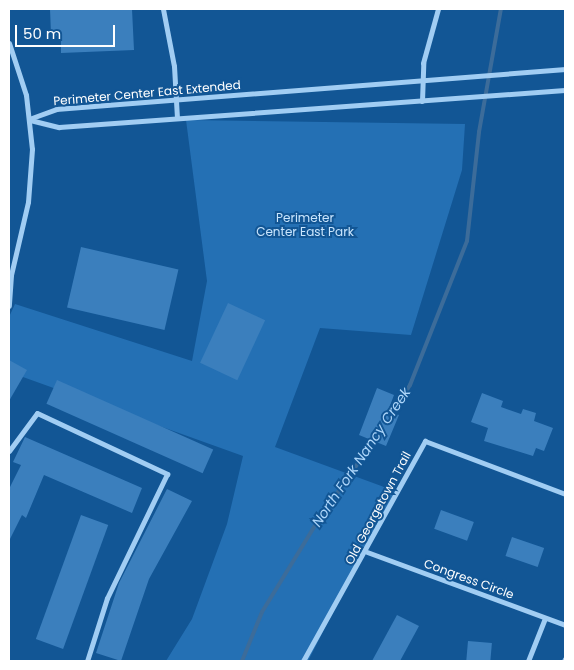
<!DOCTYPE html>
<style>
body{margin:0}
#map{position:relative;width:574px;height:670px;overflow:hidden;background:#125695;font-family:Poppins,sans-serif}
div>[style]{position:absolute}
.green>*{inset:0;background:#2470b4}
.stream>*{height:4px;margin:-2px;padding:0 2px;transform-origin:2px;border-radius:2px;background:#3c6c9a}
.building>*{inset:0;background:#3b7fbd;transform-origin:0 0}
.street>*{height:5px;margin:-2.5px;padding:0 2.5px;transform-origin:2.5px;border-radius:2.5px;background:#a1cdf3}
span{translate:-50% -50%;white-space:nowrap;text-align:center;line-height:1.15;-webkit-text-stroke:4px #125695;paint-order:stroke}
.street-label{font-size:12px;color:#fff}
.park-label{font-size:12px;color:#c9e5fd}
.water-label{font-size:14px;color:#aed6fa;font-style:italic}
.frame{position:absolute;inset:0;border:10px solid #fff;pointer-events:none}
.scale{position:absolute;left:15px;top:25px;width:100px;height:22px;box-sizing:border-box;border:2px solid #fff;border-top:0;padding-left:6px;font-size:15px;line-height:18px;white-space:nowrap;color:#fff;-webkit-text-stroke:4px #125695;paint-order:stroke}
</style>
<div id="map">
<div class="green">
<div style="clip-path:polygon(186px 120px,465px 124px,462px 170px,411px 335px,320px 328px,275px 447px,395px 491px,308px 661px,166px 661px,192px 619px,227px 524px,243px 456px,9px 372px,9px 317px,15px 304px,192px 361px,207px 281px)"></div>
</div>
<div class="stream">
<div style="left:390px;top:417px;width:38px;rotate:-58deg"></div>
<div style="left:410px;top:385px;width:155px;rotate:-68.4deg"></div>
<div style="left:467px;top:241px;width:110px;rotate:-83.7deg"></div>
<div style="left:479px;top:132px;width:125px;rotate:-79.9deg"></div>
<div style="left:242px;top:661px;width:53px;rotate:-67.8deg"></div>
<div style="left:262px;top:612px;width:103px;rotate:-58.5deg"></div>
<div style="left:316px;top:524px;width:106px;rotate:-55.4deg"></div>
</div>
<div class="building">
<div style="clip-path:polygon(50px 9px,132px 9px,134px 50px,61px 53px,61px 37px,51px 34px)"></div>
<div style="left:81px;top:247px;width:100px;height:62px;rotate:13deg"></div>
<div style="left:228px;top:303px;width:41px;height:66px;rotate:25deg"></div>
<div style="clip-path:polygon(9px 360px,27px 370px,9px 401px)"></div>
<div style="left:57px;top:380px;width:171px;height:26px;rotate:24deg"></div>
<div style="clip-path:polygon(377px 388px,394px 395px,388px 411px,399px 415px,386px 446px,359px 435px)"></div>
<div style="clip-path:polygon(482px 393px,503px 401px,501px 407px,521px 414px,523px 409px,536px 413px,534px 421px,553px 428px,544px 451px,536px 448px,533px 456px,484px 441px,488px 428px,471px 422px)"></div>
<div style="clip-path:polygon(25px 437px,142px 488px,132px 513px,44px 475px,26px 518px,22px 515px,9px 541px,9px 489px,21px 465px,13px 462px)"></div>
<div style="clip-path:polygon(167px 489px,192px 501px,149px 579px,121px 661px,96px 653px,119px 583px)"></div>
<div style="left:441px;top:510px;width:35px;height:20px;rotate:20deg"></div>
<div style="left:81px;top:515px;width:29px;height:132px;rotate:20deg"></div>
<div style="left:512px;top:537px;width:34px;height:20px;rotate:19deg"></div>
<div style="clip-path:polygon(397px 615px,419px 626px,400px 661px,372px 661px)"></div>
<div style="left:468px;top:641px;width:24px;height:20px;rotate:5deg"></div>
</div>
<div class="street">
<div style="left:163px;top:9px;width:58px;rotate:79.1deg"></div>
<div style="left:174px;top:66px;width:52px;rotate:86.7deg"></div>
<div style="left:9px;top:43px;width:55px;rotate:71.9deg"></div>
<div style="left:26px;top:95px;width:54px;rotate:83.7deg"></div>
<div style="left:32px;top:149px;width:53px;rotate:94.3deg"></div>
<div style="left:28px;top:202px;width:75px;rotate:103.1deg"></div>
<div style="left:11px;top:275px;width:31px;rotate:94deg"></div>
<div style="left:422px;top:101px;width:38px;rotate:-88deg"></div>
<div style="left:423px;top:63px;width:56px;rotate:-74.5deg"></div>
<div style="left:29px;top:119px;width:29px;rotate:-20deg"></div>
<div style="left:56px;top:109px;width:511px;rotate:-4.49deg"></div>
<div style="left:30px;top:120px;width:30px;rotate:14deg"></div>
<div style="left:59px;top:127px;width:507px;rotate:-4.18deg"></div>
<div style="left:9px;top:451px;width:47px;rotate:-53.6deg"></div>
<div style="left:37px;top:413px;width:144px;rotate:25.1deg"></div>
<div style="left:167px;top:474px;width:138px;rotate:115.8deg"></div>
<div style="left:107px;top:598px;width:66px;rotate:107.6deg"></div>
<div style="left:367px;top:552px;width:211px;rotate:20.2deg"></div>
<div style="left:303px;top:661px;width:252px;rotate:-61deg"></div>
<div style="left:425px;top:441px;width:150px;rotate:20.7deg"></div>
<div style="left:528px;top:661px;width:46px;rotate:-68.4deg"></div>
<div style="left:564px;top:661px;width:2px;rotate:-63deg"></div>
</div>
<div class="street-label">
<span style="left:147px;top:93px;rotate:-5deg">Perimeter Center East Extended</span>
<span style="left:378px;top:508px;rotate:-62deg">Old Georgetown Trail</span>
<span style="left:469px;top:579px;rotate:20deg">Congress Circle</span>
</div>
<div class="park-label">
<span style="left:305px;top:225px">Perimeter<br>Center East Park</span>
</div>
<div class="water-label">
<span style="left:361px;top:457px;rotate:-56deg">North Fork Nancy Creek</span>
</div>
<div class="frame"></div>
<div class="scale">50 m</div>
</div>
